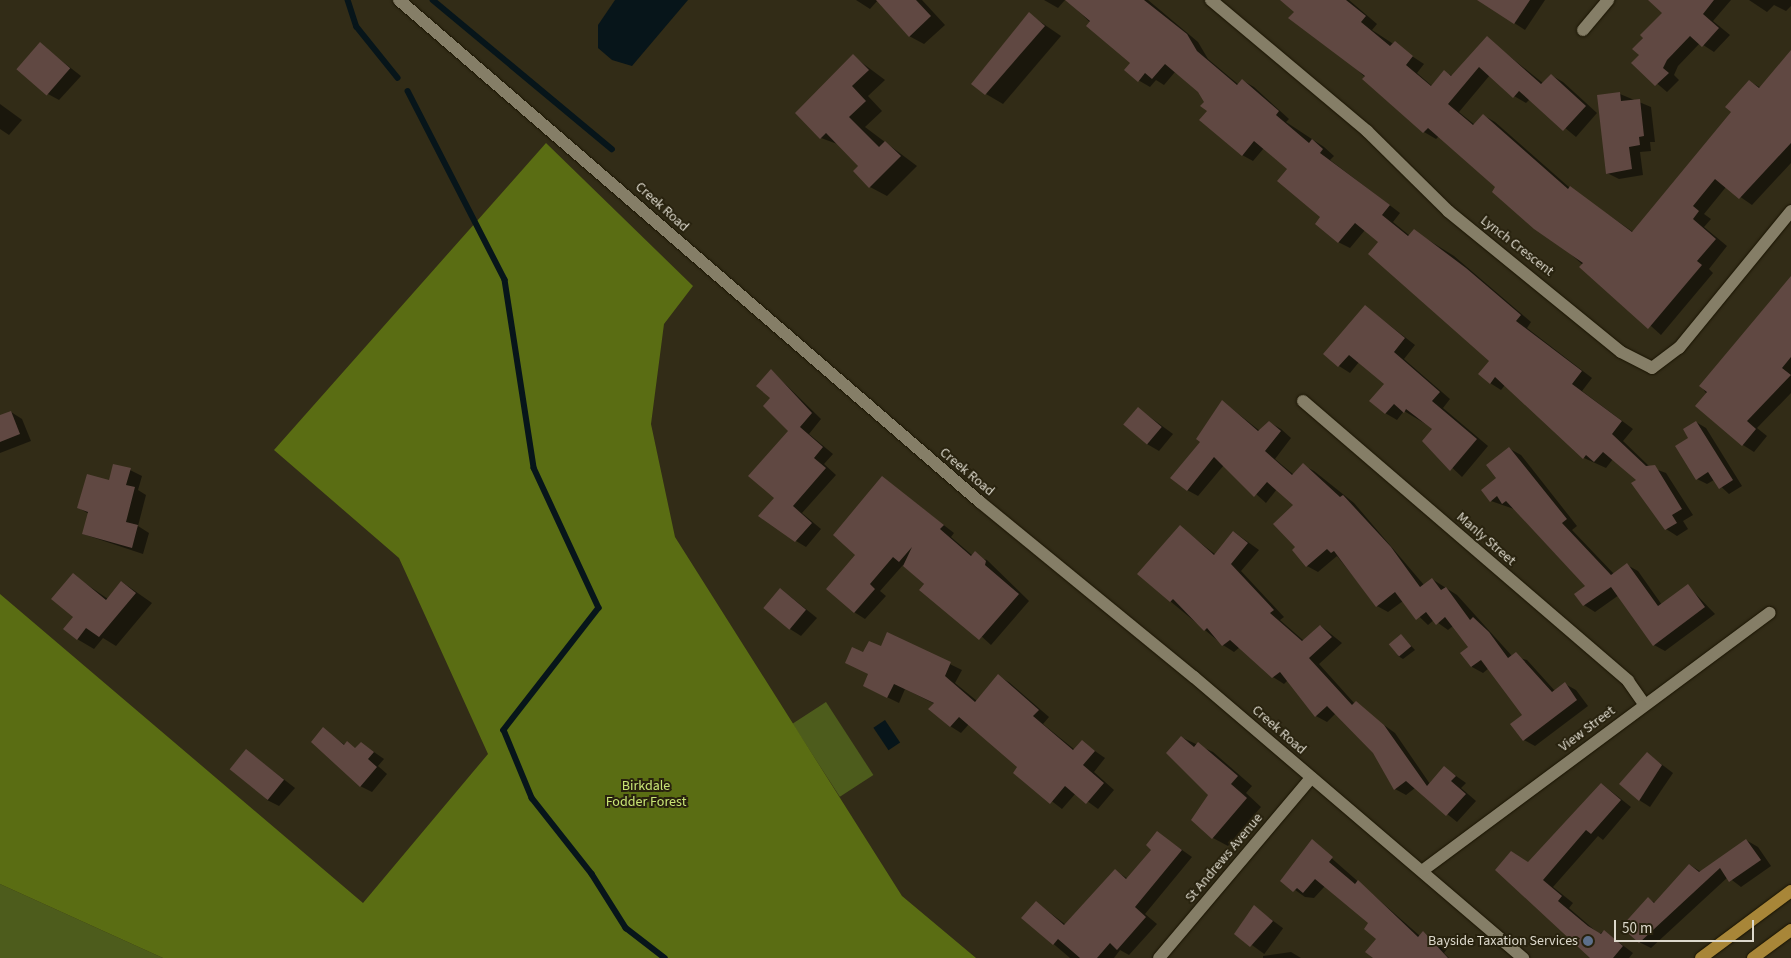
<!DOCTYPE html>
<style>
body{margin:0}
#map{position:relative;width:1791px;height:958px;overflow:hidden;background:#322c17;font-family:"Source Sans 3",sans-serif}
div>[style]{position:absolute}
.green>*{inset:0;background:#4d5c1c;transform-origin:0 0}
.forest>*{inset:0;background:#5a6d13}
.water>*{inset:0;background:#07151a;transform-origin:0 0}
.shadow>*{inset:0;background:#0007;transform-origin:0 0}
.stream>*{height:5.5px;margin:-2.75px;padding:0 2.75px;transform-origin:2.75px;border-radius:2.75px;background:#07151a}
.building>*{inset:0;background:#604842;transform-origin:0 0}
.roads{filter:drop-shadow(0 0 1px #1a1402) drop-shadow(0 0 1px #1a1402)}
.minor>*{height:12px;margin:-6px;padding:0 6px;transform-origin:6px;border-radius:6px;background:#857e67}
.major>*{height:12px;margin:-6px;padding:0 6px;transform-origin:6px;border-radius:6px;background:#a88638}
.dots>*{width:14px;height:14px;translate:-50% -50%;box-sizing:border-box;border:2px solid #28220e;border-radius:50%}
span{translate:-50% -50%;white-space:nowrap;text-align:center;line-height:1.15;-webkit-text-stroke:4px #28220e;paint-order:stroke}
.street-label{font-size:14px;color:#ddd9cc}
.park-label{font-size:14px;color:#c9e575}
.poi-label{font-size:14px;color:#ddd9cc}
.right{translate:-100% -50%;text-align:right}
.scale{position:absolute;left:1614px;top:920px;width:140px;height:22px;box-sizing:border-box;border:2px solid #ddd9cc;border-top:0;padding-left:6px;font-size:15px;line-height:18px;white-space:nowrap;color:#ddd9cc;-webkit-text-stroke:4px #28220e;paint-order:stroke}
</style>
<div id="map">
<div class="green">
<div style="left:826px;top:702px;width:87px;height:40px;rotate:57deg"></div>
<div style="clip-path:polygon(0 884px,163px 958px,0 958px)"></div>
</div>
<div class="forest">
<div style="clip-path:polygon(546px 143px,693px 286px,664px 324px,651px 424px,675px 537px,902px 896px,976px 958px,163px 958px,0 884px,0 594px,363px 903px,488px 754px,399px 558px,274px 450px)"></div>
</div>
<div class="water">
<div style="clip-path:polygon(615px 0,688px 0,632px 66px,612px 60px,598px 48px,598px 25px)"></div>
<div style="left:885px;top:720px;width:27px;height:14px;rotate:56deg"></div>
</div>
<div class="shadow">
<div style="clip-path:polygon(856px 0,922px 0,945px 25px,924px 44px,909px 36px,878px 0,870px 9px)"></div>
<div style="clip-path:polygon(1044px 0,1065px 0,1058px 8px)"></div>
<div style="clip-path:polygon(1067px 0,1148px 0,1198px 42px,1208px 59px,1239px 85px,1242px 80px,1254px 87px,1289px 119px,1286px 122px,1324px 147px,1334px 156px,1330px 160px,1400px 213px,1393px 222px,1410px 236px,1414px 231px,1454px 256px,1531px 322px,1527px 328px,1592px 378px,1582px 391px,1633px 429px,1623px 441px,1650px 467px,1666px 473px,1693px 515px,1683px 521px,1688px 529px,1677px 536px,1666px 529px,1638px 480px,1613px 459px,1606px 468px,1584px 458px,1505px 385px,1501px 390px,1490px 383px,1490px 361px,1380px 242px,1365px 230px,1350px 248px,1338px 242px,1289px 169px,1264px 148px,1253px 161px,1242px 155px,1199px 91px,1175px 72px,1164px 85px,1156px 80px,1150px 87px,1138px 80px,1132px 63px)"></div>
<div style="clip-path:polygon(1282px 0,1349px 0,1377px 24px,1372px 30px,1424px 64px,1417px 73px,1432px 86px,1444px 72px,1453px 76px,1487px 38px,1544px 84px,1551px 75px,1563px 82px,1597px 113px,1576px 137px,1530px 99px,1526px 103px,1514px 96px,1490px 75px,1459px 112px,1475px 125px,1483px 115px,1495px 122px,1570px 188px,1633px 232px,1733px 112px,1749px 81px,1761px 88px,1791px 55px,1791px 163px,1752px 205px,1726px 187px,1704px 214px,1711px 219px,1704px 227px,1727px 246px,1709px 269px,1713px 273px,1661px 335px,1439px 136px,1436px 139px,1424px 132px)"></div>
<div style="clip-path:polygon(1479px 0,1545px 0,1525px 30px)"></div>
<div style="clip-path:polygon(1668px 0,1731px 0,1713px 21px,1730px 35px,1714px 52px,1700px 43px,1678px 66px,1674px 75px,1679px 80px,1667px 92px,1633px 63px,1641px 55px,1634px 49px,1664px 12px)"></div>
<div style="clip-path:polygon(1749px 0,1791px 0,1791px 6px,1786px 11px,1774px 5px,1767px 12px)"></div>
<div style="clip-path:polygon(1029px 14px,1061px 36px,1003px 104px,986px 94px)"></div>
<div style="clip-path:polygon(40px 44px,81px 76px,59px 100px,48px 94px)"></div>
<div style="clip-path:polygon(853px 56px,885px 80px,868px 96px,882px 111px,865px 127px,917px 166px,887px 196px,870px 187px,860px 166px,840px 145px,821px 138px,796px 113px)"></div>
<div style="clip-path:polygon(1620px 94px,1651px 107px,1655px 142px,1650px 142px,1651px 151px,1640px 152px,1643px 175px,1619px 179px,1607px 173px)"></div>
<div style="clip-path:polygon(0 104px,22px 120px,9px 135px,0 129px)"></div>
<div style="clip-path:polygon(1791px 280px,1791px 393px,1757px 428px,1767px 436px,1754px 452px,1743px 445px,1701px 386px)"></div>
<div style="clip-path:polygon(1365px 306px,1415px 345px,1404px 359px,1450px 399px,1443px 408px,1488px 446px,1462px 477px,1424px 441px,1434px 429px,1404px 411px,1397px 420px,1385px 413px,1385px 384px,1359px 362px,1350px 373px,1339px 366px)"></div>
<div style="clip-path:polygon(772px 371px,821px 419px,809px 434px,833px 454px,824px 464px,836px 475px,802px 513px,821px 529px,806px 547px,796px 541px,775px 498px,790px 431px,772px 398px)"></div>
<div style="clip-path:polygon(1222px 401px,1260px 431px,1269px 422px,1281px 429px,1291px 438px,1275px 459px,1294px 475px,1303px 465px,1314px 471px,1354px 503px,1424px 585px,1432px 579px,1457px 595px,1512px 656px,1527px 660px,1555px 691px,1565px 684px,1576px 690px,1588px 706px,1535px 746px,1524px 740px,1524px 715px,1489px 668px,1483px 673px,1472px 667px,1462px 653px,1469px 647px,1453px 626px,1448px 630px,1434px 620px,1428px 625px,1403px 601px,1388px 612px,1377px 606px,1337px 556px,1318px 572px,1307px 566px,1297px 547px,1295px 505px,1277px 489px,1266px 503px,1224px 465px,1198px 496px,1187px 490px,1202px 442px)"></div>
<div style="clip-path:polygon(1139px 409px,1173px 434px,1159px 451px,1147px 444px)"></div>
<div style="clip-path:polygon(11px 412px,22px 419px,31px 441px,0 453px,0 417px)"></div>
<div style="clip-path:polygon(1696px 422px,1706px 428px,1742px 486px,1729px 494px,1714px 480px,1707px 484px,1697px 479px,1690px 439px)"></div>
<div style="clip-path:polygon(1510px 449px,1521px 455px,1577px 526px,1572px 530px,1614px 574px,1627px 565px,1638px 571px,1662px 605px,1688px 586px,1715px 614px,1665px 651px,1654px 645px,1619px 595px,1595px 612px,1584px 605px,1576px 594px,1586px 586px,1514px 509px,1491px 501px)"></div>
<div style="clip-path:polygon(130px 470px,142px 476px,138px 490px,146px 495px,138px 526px,149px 533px,143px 554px,83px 534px,89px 514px,79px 508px)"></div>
<div style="clip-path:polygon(883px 478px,954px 533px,951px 537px,973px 556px,987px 560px,1029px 601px,991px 645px,903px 565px,880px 591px,886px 596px,865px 619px,854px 612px,857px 555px)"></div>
<div style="clip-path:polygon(1180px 527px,1216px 555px,1234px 532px,1259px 550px,1241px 571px,1284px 617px,1280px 620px,1304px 641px,1321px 626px,1342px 643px,1319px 664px,1355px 704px,1395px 733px,1430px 784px,1445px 768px,1466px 783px,1461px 788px,1476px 801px,1457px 822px,1415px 788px,1406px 795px,1395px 789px,1374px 753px,1336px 713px,1327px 722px,1316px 716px,1288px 680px,1284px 684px,1273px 677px,1240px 647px,1234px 652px,1223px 645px,1170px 601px)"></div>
<div style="clip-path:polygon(73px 575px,108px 599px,122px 582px,152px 603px,116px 646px,103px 638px,94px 649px,77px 639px)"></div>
<div style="clip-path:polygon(781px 589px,817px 618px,801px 636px,790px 629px)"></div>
<div style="clip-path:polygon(888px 634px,962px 670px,955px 683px,977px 701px,999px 676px,1010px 683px,1049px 717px,1043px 724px,1075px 750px,1082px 742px,1105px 758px,1094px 772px,1114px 790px,1098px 809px,1076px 793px,1062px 809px,1015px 773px,1019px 767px,969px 724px,961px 733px,950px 726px,935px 704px,905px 689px,899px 703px,864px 686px,870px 674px,864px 654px,881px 648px)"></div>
<div style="clip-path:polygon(1401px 635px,1415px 650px,1403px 659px,1398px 656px)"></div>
<div style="clip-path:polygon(323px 729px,345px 745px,357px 749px,361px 743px,384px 759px,378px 766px,387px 774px,372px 792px,360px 786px)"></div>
<div style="clip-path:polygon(1181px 737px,1213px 752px,1252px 786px,1246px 793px,1261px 807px,1228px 846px,1213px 838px,1209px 795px)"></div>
<div style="clip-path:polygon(246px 750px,295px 788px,279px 806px,267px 800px)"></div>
<div style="clip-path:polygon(1648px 754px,1673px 773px,1650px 807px,1639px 800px)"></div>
<div style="clip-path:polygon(1602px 784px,1631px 807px,1603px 840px,1598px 836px,1553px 887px,1573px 903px,1569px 908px,1599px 934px,1604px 931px,1633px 953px,1629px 958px,1593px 958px,1528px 863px)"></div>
<div style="clip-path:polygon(1158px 833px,1192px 857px,1145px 914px,1157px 924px,1129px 955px,1120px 950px,1114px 958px,1070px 958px,1023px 918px,1036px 902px,1066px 925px,1116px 871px,1128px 879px,1153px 849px)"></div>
<div style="clip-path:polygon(1746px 840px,1758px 847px,1771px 866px,1741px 887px,1728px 877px,1651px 948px,1639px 942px,1648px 899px,1656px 903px,1690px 865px,1701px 872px)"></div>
<div style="clip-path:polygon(1312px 841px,1420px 936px,1423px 933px,1447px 949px,1444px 953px,1449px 958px,1376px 958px,1378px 939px,1370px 923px,1325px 886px,1314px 898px,1305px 897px,1281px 880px)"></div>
<div style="left:1254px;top:907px;width:36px;height:32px;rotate:36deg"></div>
<div style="clip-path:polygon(1291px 952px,1301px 958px,1263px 958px,1263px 956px)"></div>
</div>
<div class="stream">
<div style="left:348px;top:0;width:28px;rotate:72deg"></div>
<div style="left:357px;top:27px;width:65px;rotate:51.2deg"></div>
<div style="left:433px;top:0;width:233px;rotate:39.8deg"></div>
<div style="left:408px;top:91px;width:212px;rotate:62.8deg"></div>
<div style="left:505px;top:280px;width:190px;rotate:81.2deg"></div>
<div style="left:534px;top:468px;width:154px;rotate:65.1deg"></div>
<div style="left:599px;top:608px;width:155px;rotate:127.9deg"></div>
<div style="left:504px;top:730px;width:74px;rotate:67.6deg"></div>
<div style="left:532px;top:798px;width:97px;rotate:51.7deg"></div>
<div style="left:592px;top:874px;width:64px;rotate:57.8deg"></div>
<div style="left:626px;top:928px;width:49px;rotate:37.6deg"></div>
</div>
<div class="building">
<div style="clip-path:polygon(876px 0,916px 0,931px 16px,909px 37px)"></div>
<div style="clip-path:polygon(1065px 0,1144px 0,1187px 34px,1197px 51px,1237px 85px,1242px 79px,1279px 111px,1276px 115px,1309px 143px,1312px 139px,1323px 149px,1320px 153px,1390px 205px,1382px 215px,1408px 236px,1414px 229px,1466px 268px,1521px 315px,1516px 321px,1582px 371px,1572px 384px,1622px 421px,1612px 434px,1646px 466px,1655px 465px,1682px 509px,1672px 515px,1677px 523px,1665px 530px,1631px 483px,1636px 480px,1603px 452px,1594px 462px,1586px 455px,1583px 459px,1495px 377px,1490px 384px,1478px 374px,1489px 361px,1368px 254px,1378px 242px,1355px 223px,1338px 243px,1315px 224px,1320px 217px,1277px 181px,1287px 169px,1254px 141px,1242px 156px,1199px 120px,1207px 111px,1200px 106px,1204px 102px,1198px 92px,1165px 64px,1152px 79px,1145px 73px,1138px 82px,1124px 70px,1130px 63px,1086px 26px,1090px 21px)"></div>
<div style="clip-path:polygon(1280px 0,1346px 0,1366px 16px,1361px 22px,1390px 46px,1395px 41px,1413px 56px,1406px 65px,1431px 86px,1444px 70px,1451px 76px,1487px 36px,1541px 84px,1551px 74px,1586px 106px,1563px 131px,1519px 91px,1513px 98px,1479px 67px,1448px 104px,1473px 125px,1483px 114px,1568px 189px,1570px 186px,1632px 232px,1731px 112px,1725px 107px,1749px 80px,1759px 88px,1791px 50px,1791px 143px,1739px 199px,1715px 179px,1693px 206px,1699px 211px,1693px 219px,1716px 239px,1697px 261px,1702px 265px,1648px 329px,1579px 267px,1583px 263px,1534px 229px,1492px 192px,1495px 187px,1428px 128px,1423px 133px,1362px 79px,1365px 76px,1288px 18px,1294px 12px)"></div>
<div style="clip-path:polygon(1477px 0,1530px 0,1514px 24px)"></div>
<div style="clip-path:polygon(1648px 0,1714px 0,1703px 14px,1719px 28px,1702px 47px,1690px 36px,1667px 60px,1663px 68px,1669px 73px,1655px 86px,1631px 63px,1639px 55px,1632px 49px,1643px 38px,1640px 35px,1662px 13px)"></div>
<div style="clip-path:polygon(1029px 12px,1045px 26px,985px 95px,971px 84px)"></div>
<div style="left:40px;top:42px;width:40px;height:36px;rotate:41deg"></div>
<div style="clip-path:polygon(853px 54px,869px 70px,852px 86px,866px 101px,849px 117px,879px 147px,885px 141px,901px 156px,869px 188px,853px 171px,858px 166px,826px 133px,820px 139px,795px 113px)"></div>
<div style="clip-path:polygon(1620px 92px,1621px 101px,1640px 99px,1644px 136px,1639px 137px,1640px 145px,1629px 147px,1632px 169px,1606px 174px,1597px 95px)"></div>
<div style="clip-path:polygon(1791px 276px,1791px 357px,1782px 368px,1791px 375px,1747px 421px,1756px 429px,1742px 446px,1695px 406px,1707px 392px,1699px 386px)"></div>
<div style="clip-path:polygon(1365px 305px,1405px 338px,1394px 352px,1440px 392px,1432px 401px,1477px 439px,1450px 471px,1422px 441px,1432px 429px,1406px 409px,1404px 413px,1394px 404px,1385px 414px,1369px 401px,1384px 384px,1349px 355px,1338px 367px,1323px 354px)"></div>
<div style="clip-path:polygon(771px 369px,812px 413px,800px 427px,823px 447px,814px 458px,826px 468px,793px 506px,812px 523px,795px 542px,758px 516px,774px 498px,748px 476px,788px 431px,763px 406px,770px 398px,756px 386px)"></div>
<div style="clip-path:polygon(1222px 400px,1258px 431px,1269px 421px,1281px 431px,1265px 451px,1292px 475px,1303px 463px,1340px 497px,1343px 495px,1391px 547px,1420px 587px,1432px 578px,1441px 590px,1446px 587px,1470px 620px,1473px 617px,1489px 632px,1508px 658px,1516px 652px,1552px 692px,1565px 682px,1577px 700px,1523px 741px,1510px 724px,1522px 715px,1481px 660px,1471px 667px,1460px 653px,1468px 647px,1445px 617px,1436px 625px,1426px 612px,1416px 620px,1395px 592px,1376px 607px,1334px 551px,1331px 553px,1327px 549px,1306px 567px,1292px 550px,1295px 547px,1273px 524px,1293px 505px,1267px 482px,1254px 497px,1214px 457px,1187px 491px,1170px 478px,1200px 442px,1196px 439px)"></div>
<div style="left:1138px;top:407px;width:31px;height:23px;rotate:40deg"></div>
<div style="clip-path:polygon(11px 411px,20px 434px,0 442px,0 415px)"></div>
<div style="clip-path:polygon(1696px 421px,1733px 480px,1719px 489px,1708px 472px,1696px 480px,1675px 446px,1688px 438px,1683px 429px)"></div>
<div style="clip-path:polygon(1509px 447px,1567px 519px,1562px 523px,1611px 575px,1627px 563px,1658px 606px,1688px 584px,1705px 607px,1653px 646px,1611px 587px,1583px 606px,1574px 594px,1585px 586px,1506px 501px,1502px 504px,1497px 496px,1490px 502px,1481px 490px,1496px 478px,1486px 465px)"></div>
<div style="clip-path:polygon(113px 464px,131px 468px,126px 485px,135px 487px,126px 522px,138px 525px,132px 548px,82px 534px,88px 512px,77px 508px,87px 474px,109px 480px)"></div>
<div style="clip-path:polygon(882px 476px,944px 525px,940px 529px,971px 556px,975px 551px,986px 561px,985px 565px,1019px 594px,979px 640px,919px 590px,924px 584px,903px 566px,912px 547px,899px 562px,893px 557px,870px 584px,875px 589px,854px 613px,826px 589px,855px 555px,833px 535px)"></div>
<div style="clip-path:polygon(1180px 525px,1214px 555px,1233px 531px,1248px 543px,1231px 564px,1274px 610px,1270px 613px,1302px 641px,1320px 625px,1332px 637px,1309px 658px,1352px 705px,1356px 701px,1384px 725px,1427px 786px,1444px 766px,1456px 776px,1451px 781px,1466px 794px,1446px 816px,1406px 781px,1394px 790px,1373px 753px,1327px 706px,1315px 717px,1280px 672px,1272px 678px,1230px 640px,1222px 646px,1207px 628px,1204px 631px,1173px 599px,1170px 602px,1137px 574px)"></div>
<div style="clip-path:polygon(73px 573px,106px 600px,121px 581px,136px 593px,99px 637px,86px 628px,77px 640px,63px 629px,73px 617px,51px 599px)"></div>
<div style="left:780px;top:588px;width:34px;height:26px;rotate:40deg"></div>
<div style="clip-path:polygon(887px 632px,951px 662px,945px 676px,975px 702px,998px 674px,1039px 710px,1033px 716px,1073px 750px,1082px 740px,1095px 751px,1083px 765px,1104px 783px,1086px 804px,1065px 786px,1050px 804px,1013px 773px,1017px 767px,959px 717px,950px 727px,928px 709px,934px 703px,894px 684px,887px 698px,863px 686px,868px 674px,845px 663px,852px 647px,863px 652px,869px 641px,881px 646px)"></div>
<div style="left:1401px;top:634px;width:16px;height:16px;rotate:50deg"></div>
<div style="clip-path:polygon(323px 727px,344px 745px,347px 741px,355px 748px,361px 742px,374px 752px,368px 759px,377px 767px,360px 787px,311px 742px)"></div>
<div style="clip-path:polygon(1181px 736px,1194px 747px,1198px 742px,1238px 776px,1231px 784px,1247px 798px,1212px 839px,1191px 820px,1208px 795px,1166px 753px)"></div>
<div style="left:246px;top:749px;width:49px;height:26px;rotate:39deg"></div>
<div style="clip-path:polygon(1647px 752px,1662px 765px,1639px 801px,1619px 784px)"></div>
<div style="clip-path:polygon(1601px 783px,1621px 800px,1591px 834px,1586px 830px,1543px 880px,1562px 896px,1558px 901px,1588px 926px,1601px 934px,1604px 930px,1623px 946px,1613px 958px,1590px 958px,1495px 870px,1511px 851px,1528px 862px)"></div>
<div style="clip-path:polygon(1157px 831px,1182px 850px,1135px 907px,1146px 917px,1117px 950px,1110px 943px,1097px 958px,1080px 958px,1058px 939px,1053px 945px,1021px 918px,1036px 901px,1064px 925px,1115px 869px,1126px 879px,1151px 850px,1146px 845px)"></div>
<div style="clip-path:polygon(1312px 839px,1333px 857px,1329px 862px,1355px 884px,1358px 880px,1418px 937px,1423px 931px,1448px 958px,1373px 958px,1365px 952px,1376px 939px,1364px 929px,1368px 923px,1315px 879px,1303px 893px,1297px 888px,1293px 892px,1280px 881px)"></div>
<div style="clip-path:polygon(1746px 839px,1761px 860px,1729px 882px,1720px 868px,1639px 943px,1621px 927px,1648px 897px,1654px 903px,1689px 864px,1699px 872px)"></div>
<div style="clip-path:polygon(1254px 905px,1273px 921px,1250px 947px,1234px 934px)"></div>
</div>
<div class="roads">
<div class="minor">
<div style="left:399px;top:0;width:768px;rotate:40.83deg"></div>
<div style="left:980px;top:502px;width:276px;rotate:39.3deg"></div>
<div style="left:1194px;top:677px;width:433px;rotate:40.5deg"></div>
<div style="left:1211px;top:0;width:204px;rotate:40deg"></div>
<div style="left:1367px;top:131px;width:114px;rotate:44.6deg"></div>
<div style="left:1448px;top:211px;width:223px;rotate:39.2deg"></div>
<div style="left:1621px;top:352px;width:35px;rotate:27deg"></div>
<div style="left:1652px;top:368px;width:34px;rotate:-37deg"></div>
<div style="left:1679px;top:348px;width:177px;rotate:-50.7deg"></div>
<div style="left:1583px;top:30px;width:39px;rotate:-50deg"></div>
<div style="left:1303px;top:401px;width:429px;rotate:40.7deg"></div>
<div style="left:1628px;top:681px;width:29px;rotate:55deg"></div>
<div style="left:1422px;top:871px;width:433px;rotate:-36.6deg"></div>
<div style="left:1159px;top:958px;width:236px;rotate:-49.8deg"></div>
</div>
<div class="major">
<div style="left:1701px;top:958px;width:112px;rotate:-36.7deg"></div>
<div style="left:1753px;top:958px;width:47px;rotate:-36.4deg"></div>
</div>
</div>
<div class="dots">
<div style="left:1588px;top:941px;background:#5c6f8a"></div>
</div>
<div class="street-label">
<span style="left:662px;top:207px;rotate:42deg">Creek Road</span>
<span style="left:1517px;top:246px;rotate:38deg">Lynch Crescent</span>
<span style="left:967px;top:472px;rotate:40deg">Creek Road</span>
<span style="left:1486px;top:539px;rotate:41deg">Manly Street</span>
<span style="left:1587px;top:729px;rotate:-37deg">View Street</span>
<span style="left:1279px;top:730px;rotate:41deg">Creek Road</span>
<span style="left:1224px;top:858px;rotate:-50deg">St Andrews Avenue</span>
</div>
<div class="park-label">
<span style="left:646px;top:794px">Birkdale<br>Fodder Forest</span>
</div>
<div class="poi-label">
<span class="right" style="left:1578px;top:941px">Bayside Taxation Services</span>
</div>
<div class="scale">50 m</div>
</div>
